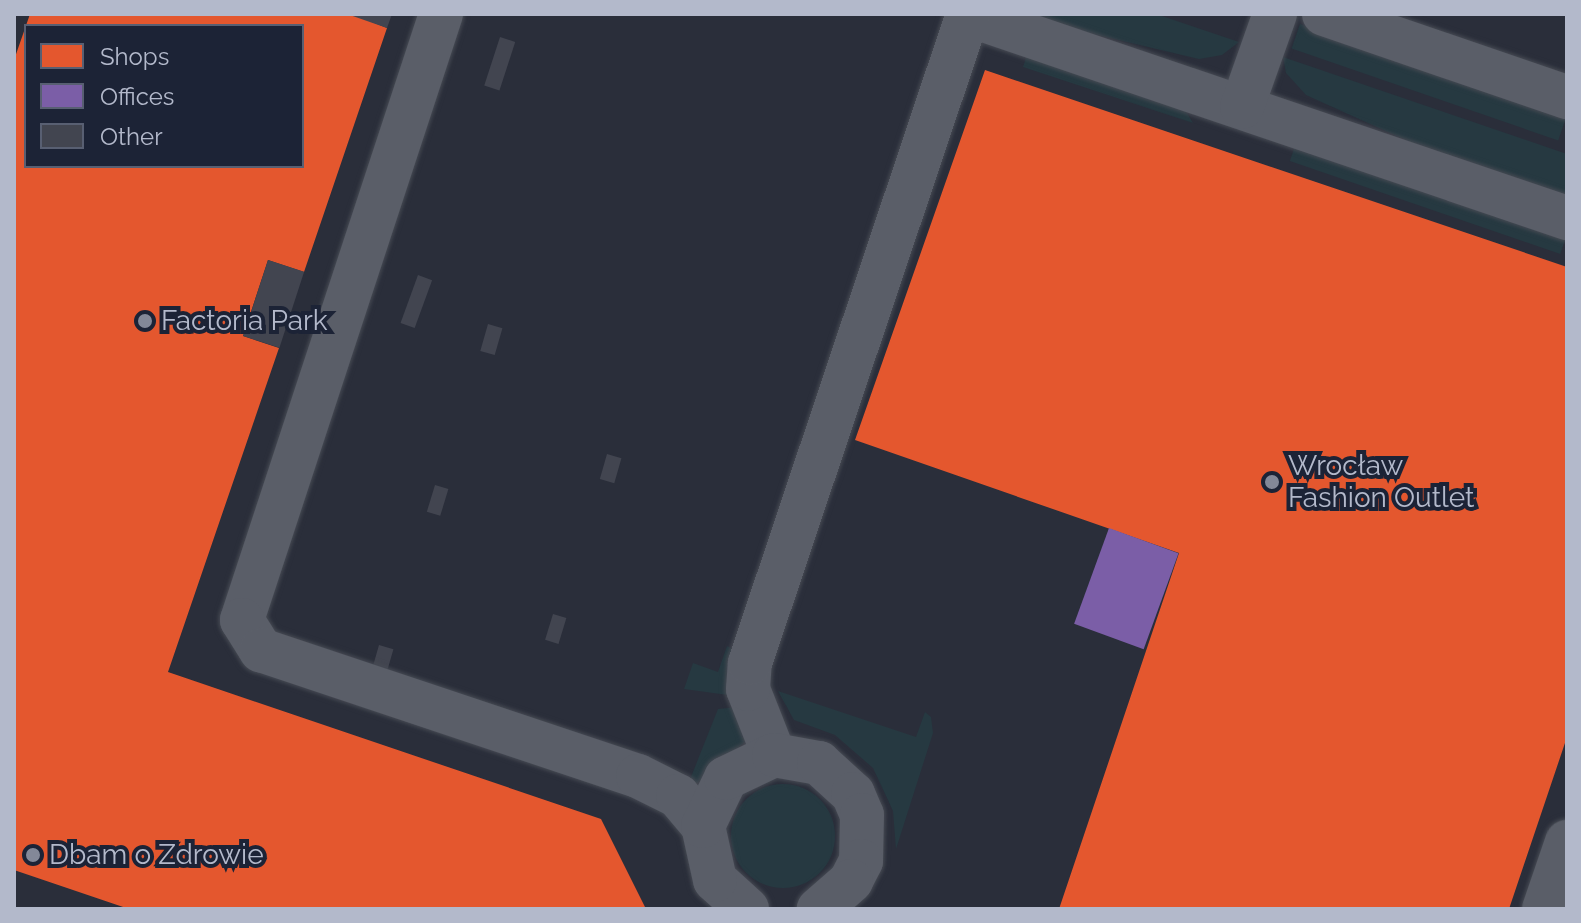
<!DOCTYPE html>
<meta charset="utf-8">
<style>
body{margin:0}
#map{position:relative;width:1581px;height:923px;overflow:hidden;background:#2a2e3a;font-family:Raleway,sans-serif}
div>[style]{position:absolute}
.green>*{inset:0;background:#263941;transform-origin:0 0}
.round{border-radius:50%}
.shops>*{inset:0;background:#e4572e}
.offices>*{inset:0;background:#7b5ea7;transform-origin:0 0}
.building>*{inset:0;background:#424550;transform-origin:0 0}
.roads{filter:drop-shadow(0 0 2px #464a53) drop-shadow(0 0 2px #464a53)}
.minor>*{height:44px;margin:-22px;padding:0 22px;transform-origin:22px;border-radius:22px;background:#5a5e68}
.dots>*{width:22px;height:22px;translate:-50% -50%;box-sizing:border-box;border:4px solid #1c2336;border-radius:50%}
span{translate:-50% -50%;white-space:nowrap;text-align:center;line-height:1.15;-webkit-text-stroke:8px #1c2336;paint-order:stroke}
.poi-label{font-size:28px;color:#b3b9cb}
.left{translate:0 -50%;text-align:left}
.frame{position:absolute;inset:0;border:16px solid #b3b9cb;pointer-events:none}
.legend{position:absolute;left:24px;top:24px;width:280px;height:144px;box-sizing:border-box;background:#1c2336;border:2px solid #585f72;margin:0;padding:10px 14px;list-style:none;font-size:24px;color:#b3b9cb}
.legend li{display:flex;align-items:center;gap:16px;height:40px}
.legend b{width:40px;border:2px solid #585f72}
</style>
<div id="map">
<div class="green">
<div style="clip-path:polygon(1040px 14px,1156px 14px,1239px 42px,1222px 55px,1199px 59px,1038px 21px)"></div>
<div style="left:1300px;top:24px;width:282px;height:26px;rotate:19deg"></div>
<div style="clip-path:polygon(1028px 52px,1182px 105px,1193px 123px,1023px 67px)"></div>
<div style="clip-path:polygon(1283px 57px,1567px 154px,1567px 196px,1452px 161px,1306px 95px,1286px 73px)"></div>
<div style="left:1296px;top:143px;width:286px;height:19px;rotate:19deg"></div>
<div style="clip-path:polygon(727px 646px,733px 649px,735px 696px,684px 689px,693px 663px,718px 672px)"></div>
<div style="clip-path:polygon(778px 691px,916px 737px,925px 712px,931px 717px,933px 733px,896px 849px,893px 811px,873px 768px,835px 735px,794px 720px)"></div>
<div style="clip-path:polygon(738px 707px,747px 740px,695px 785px,689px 782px,718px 709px)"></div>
<div class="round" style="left:731px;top:784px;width:104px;height:104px"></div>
</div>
<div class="shops">
<div style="clip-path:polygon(evenodd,30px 14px,352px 14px,387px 28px,304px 272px,268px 260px,243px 336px,279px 348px,168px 672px,601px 819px,646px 909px,129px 909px,14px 870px,14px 60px,30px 14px,26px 26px,302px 26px,302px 166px,26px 166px,26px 26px)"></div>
<div style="clip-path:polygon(985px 70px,1567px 267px,1567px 737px,1509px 909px,1059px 909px,1179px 553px,855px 440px)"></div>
</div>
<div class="offices">
<div style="left:1109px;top:528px;width:74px;height:102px;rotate:20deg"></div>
</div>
<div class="building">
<div style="clip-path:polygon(347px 14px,392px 14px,387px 28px)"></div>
<div style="left:500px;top:37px;width:16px;height:51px;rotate:18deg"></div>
<div style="left:268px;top:260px;width:38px;height:80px;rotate:18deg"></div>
<div style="left:418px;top:275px;width:15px;height:51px;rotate:20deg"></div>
<div style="left:488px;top:324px;width:15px;height:28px;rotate:16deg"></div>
<div style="left:607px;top:454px;width:15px;height:26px;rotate:16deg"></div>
<div style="left:435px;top:485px;width:14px;height:28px;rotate:17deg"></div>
<div style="left:553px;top:614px;width:14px;height:27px;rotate:17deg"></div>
<div style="left:379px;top:645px;width:15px;height:27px;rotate:16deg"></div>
</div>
<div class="roads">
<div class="minor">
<div style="left:441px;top:14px;width:638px;rotate:108.18deg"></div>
<div style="left:242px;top:620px;width:36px;rotate:58deg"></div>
<div style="left:261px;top:650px;width:397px;rotate:18.5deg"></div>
<div style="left:638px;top:776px;width:45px;rotate:26.6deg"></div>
<div style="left:678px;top:796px;width:39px;rotate:50deg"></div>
<div style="left:966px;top:14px;width:635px;rotate:18.75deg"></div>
<div style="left:1324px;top:14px;width:257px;rotate:18.9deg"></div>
<div style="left:1242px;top:107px;width:99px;rotate:-70.5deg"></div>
<div style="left:774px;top:755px;width:71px;rotate:-111.5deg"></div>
<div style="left:748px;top:689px;width:26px;rotate:-86deg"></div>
<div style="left:750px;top:663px;width:685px;rotate:-71.43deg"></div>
<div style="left:747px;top:909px;width:43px;rotate:-137.8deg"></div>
<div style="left:715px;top:880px;width:55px;rotate:-102.5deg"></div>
<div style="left:703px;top:826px;width:53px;rotate:-64.4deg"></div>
<div style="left:726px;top:778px;width:53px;rotate:-25.6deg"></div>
<div style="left:774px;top:755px;width:46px;rotate:10.1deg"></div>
<div style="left:819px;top:763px;width:46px;rotate:42.4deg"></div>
<div style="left:853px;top:794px;width:23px;rotate:67deg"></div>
<div style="left:862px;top:815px;width:46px;rotate:91.2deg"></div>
<div style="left:861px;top:861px;width:22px;rotate:117deg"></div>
<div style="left:851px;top:881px;width:43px;rotate:138.8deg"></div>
<div style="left:1544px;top:909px;width:71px;rotate:-71.1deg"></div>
</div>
</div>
<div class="dots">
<div style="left:145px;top:321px;background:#838898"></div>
<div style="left:1272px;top:482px;background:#838898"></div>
<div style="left:33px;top:855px;background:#838898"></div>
</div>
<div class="poi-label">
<span class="left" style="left:161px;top:321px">Factoria Park</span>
<span class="left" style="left:1288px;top:482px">Wrocław<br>Fashion Outlet</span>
<span class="left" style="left:49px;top:855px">Dbam o Zdrowie</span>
</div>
<div class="frame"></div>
<ul class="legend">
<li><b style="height:22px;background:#e4572e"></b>Shops</li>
<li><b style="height:22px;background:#7b5ea7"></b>Offices</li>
<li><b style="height:22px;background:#424550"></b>Other</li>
</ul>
</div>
